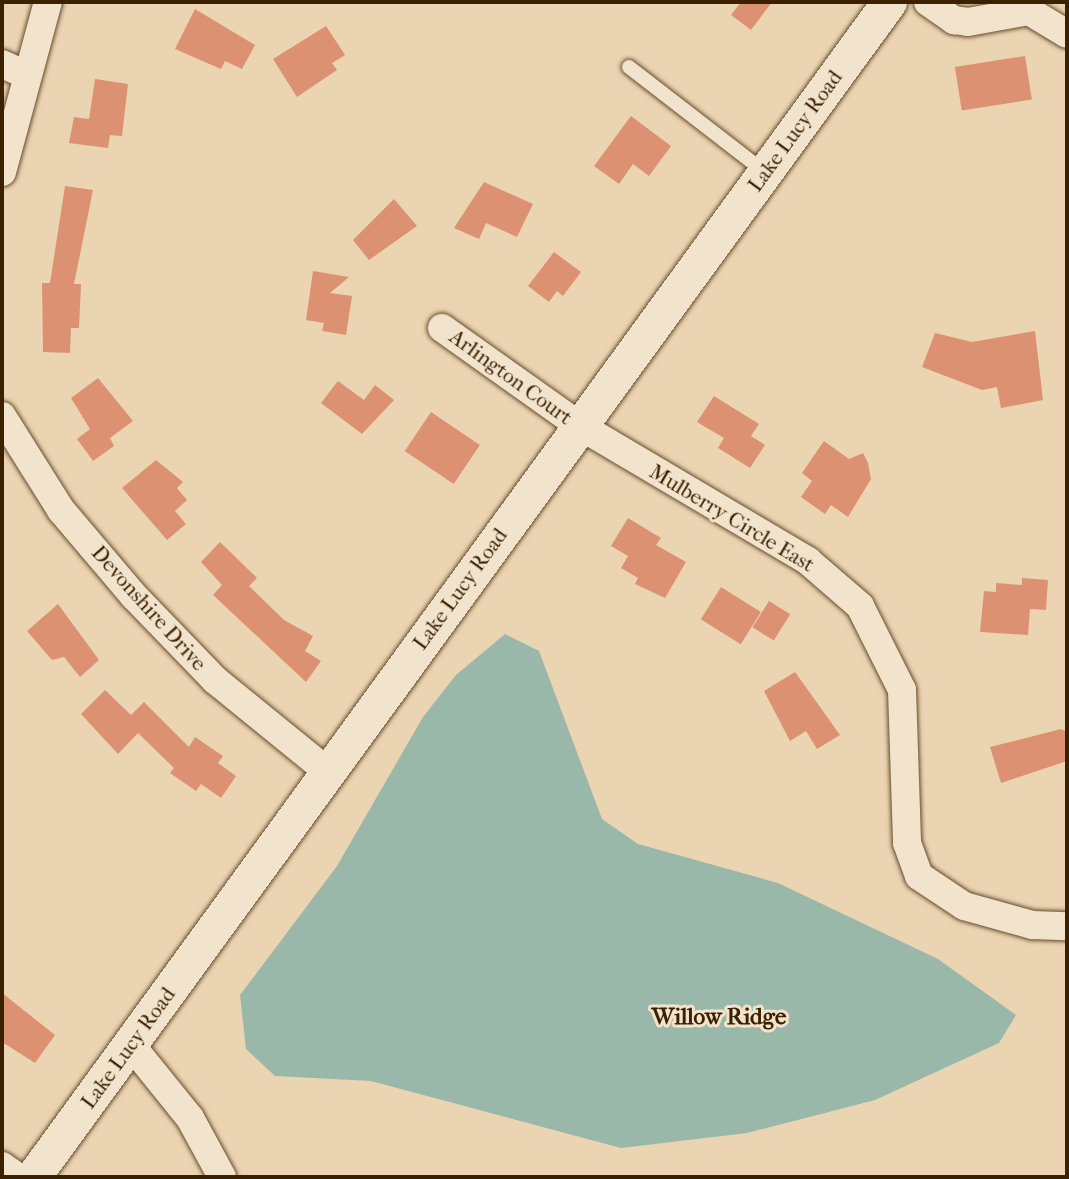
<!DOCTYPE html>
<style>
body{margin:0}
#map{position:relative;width:1069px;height:1179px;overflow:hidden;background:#ebd4b1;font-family:"IM FELL French Canon",serif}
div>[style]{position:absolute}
.water>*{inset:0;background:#99b8a9}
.building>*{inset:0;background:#dc9272;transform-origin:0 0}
.roads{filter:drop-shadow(0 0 2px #674d2e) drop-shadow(0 0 2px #674d2e)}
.service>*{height:14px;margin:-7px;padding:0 7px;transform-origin:7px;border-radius:7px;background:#f2e3cc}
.minor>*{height:28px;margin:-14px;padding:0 14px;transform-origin:14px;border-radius:14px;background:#f2e3cc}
.tertiary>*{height:35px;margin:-17.5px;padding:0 17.5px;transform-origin:17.5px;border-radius:17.5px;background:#f2e3cc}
span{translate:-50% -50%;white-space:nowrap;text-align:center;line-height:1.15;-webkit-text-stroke:6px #f2e3cc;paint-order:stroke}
.street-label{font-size:21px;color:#3b2002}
.neighbourhood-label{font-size:23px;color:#3b2002;font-weight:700}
.frame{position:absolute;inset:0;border:4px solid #3b2002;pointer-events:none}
</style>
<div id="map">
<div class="water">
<div style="clip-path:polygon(505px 634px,539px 651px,602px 819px,638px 844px,778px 883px,938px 959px,1016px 1015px,999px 1043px,875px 1100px,747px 1133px,621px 1148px,371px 1081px,275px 1076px,246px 1049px,240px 995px,337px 866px,423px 717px,456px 675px)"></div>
</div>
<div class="building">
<div style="clip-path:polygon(741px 2px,772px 2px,751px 30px,731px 15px)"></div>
<div style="clip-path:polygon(195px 9px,255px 45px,242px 69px,225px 61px,221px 69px,175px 49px)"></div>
<div style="clip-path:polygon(326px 26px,345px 55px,332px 63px,337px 70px,297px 97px,273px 59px)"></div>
<div style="left:1025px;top:56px;width:44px;height:71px;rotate:81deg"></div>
<div style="clip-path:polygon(95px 79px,128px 84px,122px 136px,110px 135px,108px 148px,69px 143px,74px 117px,89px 119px)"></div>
<div style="clip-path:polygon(631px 116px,671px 146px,649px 176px,633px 164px,619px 184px,594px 166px)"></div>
<div style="clip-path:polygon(484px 182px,533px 204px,517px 237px,486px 223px,479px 239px,454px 228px)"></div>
<div style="clip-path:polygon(65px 186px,93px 190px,74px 284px,81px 284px,79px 328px,71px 328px,70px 353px,43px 352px,42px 283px,50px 283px)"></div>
<div style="clip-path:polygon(394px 199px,417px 226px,369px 260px,353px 240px)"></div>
<div style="clip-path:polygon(554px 252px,581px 272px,563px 296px,557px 291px,549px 302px,528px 286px)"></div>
<div style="clip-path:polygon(313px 271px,349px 277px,330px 293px,352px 296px,346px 335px,322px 331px,324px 323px,306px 320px)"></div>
<div style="clip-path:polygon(1035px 331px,1043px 400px,1001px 408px,997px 387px,982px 390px,922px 367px,935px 333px,972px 342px)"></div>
<div style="clip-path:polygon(98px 378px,133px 421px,110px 438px,114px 446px,93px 461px,77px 439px,90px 429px,71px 398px)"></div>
<div style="clip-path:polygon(338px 381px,364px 400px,375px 385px,394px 400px,362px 434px,321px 403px)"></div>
<div style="clip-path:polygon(714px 396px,759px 424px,751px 436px,765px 445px,750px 468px,718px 448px,724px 438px,697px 422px)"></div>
<div style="left:431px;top:412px;width:59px;height:47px;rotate:34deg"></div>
<div style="clip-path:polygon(824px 441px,849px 459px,863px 453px,868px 463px,871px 479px,848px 517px,831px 505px,825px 514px,801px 497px,812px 481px,802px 473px)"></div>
<div style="clip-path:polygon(156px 460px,183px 482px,177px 488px,187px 500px,175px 511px,186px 524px,167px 540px,122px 488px)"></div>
<div style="clip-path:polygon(628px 518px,661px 538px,656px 545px,686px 562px,665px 598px,635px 584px,638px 578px,621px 568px,628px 556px,611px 546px)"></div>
<div style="clip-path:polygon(220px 542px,257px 578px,249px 586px,284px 620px,313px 636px,305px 651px,321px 661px,306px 682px,213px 595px,222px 585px,201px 562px)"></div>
<div style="clip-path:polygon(1022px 578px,1048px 580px,1046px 610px,1030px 609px,1028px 635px,980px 632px,984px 591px,996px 592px,996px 583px,1022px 585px)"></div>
<div style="left:721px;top:587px;width:47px;height:38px;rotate:32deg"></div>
<div style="left:769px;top:601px;width:25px;height:31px;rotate:32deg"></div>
<div style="clip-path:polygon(58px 604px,99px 660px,80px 677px,64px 657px,52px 660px,27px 631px)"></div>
<div style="clip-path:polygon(795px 672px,840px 735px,817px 749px,806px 731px,790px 741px,764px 691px)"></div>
<div style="clip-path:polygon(105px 690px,131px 715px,144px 702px,189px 747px,195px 737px,223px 756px,218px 763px,236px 776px,221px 798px,201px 784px,196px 791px,170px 773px,174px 768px,138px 733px,118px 754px,81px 714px)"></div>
<div style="clip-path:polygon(1061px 729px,1067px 732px,1067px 761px,1001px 783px,990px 747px)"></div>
<div style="clip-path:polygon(2px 993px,55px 1035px,35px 1063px,2px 1042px)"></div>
</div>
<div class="roads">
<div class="service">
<div style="left:629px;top:67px;width:172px;rotate:37.7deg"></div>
</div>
<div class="minor">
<div style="left:928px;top:2px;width:32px;rotate:35deg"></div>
<div style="left:954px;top:20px;width:14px;rotate:8deg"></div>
<div style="left:968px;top:22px;width:62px;rotate:-10.2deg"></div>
<div style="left:1029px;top:11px;width:44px;rotate:31.2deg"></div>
<div style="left:2px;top:64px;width:27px;rotate:24deg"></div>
<div style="left:2px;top:172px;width:176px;rotate:-74.9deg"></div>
<div style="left:442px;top:328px;width:169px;rotate:35.4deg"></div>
<div style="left:580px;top:426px;width:265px;rotate:30.6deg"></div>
<div style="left:808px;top:561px;width:69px;rotate:40.9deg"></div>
<div style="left:860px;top:606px;width:94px;rotate:63.4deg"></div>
<div style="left:902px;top:690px;width:153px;rotate:88.1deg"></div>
<div style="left:907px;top:843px;width:35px;rotate:70deg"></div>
<div style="left:919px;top:876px;width:54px;rotate:33.7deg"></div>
<div style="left:964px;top:906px;width:71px;rotate:15.6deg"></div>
<div style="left:1032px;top:925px;width:35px;rotate:2deg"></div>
<div style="left:2px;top:416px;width:111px;rotate:57.9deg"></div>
<div style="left:61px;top:510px;width:113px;rotate:49.7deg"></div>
<div style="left:134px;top:596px;width:117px;rotate:46deg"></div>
<div style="left:215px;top:680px;width:144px;rotate:39.1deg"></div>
<div style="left:131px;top:1045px;width:94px;rotate:51.1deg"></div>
<div style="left:190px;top:1118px;width:67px;rotate:61.5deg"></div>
<div style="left:2px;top:1166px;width:19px;rotate:35deg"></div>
</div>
<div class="tertiary">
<div style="left:33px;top:1177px;width:1454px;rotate:-53.93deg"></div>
</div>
</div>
<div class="street-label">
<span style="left:795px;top:131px;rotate:-54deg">Lake Lucy Road</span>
<span style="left:511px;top:377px;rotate:36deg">Arlington Court</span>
<span style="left:732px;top:518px;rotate:31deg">Mulberry Circle East</span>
<span style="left:460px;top:589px;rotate:-54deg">Lake Lucy Road</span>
<span style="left:149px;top:608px;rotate:48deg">Devonshire Drive</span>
<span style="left:128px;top:1048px;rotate:-54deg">Lake Lucy Road</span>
</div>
<div class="neighbourhood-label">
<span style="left:719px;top:1017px">Willow Ridge</span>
</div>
<div class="frame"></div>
</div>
